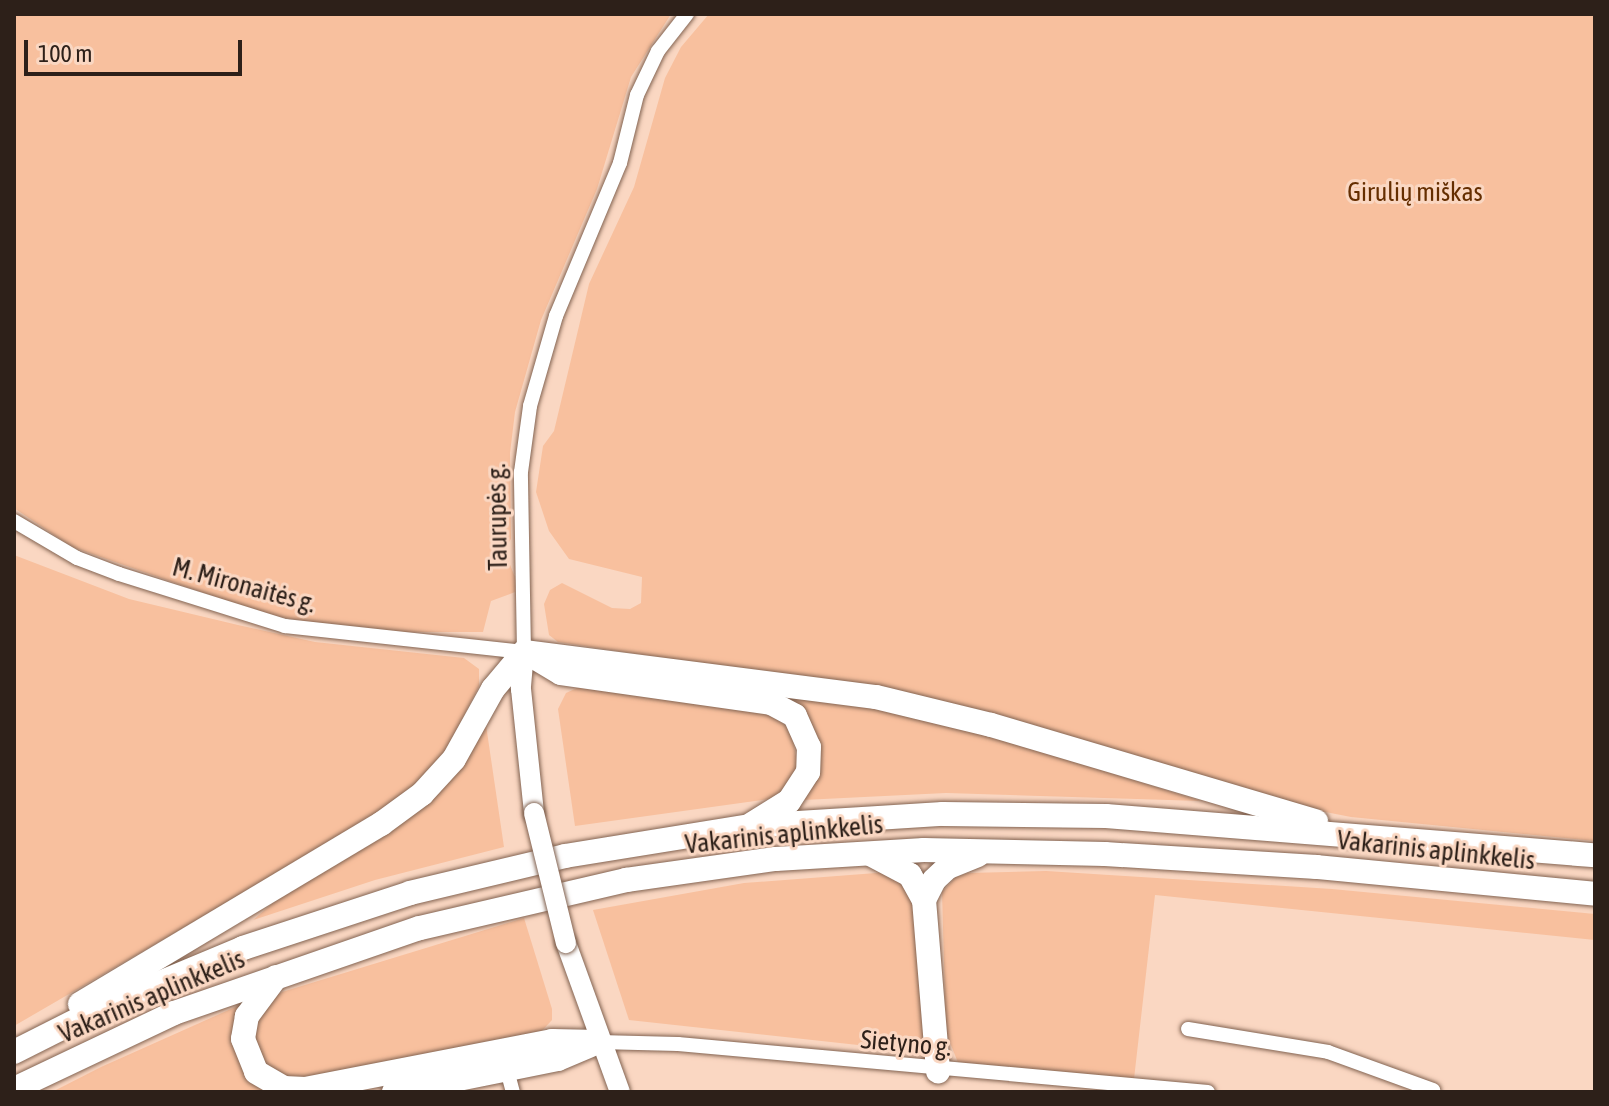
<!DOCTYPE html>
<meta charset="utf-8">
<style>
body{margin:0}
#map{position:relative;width:1609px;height:1106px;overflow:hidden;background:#fad7c2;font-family:"Asap Condensed",sans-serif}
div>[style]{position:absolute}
.green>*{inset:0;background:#f8c09e}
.roads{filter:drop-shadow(0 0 2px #826351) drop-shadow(0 0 2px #826351)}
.street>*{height:14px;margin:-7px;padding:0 7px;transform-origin:7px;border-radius:7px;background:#fff}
.secondary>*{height:20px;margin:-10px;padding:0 10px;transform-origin:10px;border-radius:10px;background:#fff}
.highway>*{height:24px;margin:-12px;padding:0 12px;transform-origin:12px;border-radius:12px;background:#fff}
.bridges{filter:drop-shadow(0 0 2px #826351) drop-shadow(0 0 2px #826351)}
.secondary-bridge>*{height:20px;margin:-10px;padding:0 10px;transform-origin:10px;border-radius:10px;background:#fff}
span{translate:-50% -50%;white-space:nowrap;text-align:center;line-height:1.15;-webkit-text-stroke:6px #fad7c2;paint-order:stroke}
.park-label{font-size:26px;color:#652e00}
.street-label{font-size:26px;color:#2d2019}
.frame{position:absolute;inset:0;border:16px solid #2d2019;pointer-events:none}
.scale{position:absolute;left:24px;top:40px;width:218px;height:36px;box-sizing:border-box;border:4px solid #2d2019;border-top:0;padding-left:10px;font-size:24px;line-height:28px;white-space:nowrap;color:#2d2019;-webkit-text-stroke:6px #fad7c2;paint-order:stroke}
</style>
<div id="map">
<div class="green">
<div style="clip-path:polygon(14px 14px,671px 14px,631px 77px,597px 189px,541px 320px,515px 412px,510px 453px,511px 539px,504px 550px,517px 582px,515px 592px,491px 601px,483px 632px,363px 632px,265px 614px,72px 547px,14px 508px)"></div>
<div style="clip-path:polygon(709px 14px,1595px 14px,1595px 841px,1351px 817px,1290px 805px,918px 696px,558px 642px,549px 635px,544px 604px,550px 590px,562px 583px,612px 608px,630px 609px,641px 603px,642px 577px,569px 559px,549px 531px,536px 492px,543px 446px,554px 431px,589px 284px,634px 187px,665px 78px,681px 47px)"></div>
<div style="clip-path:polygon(14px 555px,129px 599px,238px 625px,315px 642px,464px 658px,479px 669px,479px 686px,439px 765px,372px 818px,14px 1026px)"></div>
<div style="clip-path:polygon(579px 687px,772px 714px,791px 731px,798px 767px,777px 798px,575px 826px,558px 709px,566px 693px)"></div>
<div style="clip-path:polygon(781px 696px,865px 707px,981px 733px,1201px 801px,946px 793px,803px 800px,811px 789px)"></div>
<div style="clip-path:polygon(486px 725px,504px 847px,375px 880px,253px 920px,290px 888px,427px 805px,456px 774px)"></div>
<div style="clip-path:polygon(1046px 871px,1332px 889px,1595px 914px,1595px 940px,1155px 895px,1134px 1079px,959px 1065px,946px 1033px,942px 892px,956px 877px,968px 873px)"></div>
<div style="clip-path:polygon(889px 872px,913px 893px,928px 1042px,922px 1052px,629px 1020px,593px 910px,744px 883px)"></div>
<div style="clip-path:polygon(524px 918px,552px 1009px,552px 1020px,540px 1033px,300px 1081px,277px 1075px,258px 1058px,254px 1026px,270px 999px,282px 992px)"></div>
<div style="clip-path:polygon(242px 1004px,270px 1092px,52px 1092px,101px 1067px)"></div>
</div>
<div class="roads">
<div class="street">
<div style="left:14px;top:521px;width:73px;rotate:30.4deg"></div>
<div style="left:77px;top:558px;width:45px;rotate:20.9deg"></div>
<div style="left:119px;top:574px;width:174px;rotate:17.4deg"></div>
<div style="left:285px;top:626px;width:240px;rotate:6.2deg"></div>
<div style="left:524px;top:652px;width:180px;rotate:-91deg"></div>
<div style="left:521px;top:472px;width:67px;rotate:-82.2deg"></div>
<div style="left:530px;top:406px;width:94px;rotate:-73.9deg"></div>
<div style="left:556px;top:316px;width:166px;rotate:-67.3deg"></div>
<div style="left:620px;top:163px;width:70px;rotate:-76deg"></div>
<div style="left:637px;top:95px;width:49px;rotate:-64.5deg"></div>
<div style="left:658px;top:51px;width:47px;rotate:-51.9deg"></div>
<div style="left:1188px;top:1029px;width:142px;rotate:9.3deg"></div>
<div style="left:1328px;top:1052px;width:112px;rotate:19.9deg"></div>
<div style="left:599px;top:1042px;width:79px;rotate:1.5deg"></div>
<div style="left:678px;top:1044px;width:532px;rotate:5.17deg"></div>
<div style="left:507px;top:1070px;width:23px;rotate:75deg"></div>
</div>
<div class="secondary">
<div style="left:524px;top:652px;width:37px;rotate:95deg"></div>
<div style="left:521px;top:689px;width:125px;rotate:84deg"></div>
<div style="left:566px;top:943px;width:158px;rotate:70.1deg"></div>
</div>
<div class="highway">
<div style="left:524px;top:652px;width:355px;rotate:7.3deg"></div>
<div style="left:876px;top:697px;width:118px;rotate:13.7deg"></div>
<div style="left:991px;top:725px;width:339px;rotate:16.5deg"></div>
<div style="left:529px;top:654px;width:37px;rotate:31deg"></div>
<div style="left:561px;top:673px;width:212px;rotate:8.1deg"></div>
<div style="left:771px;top:703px;width:27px;rotate:28deg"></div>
<div style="left:795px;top:716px;width:34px;rotate:66deg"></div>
<div style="left:809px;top:747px;width:25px;rotate:92deg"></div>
<div style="left:808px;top:772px;width:35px;rotate:123deg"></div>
<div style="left:789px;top:801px;width:44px;rotate:148.1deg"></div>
<div style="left:870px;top:854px;width:45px;rotate:27.7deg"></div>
<div style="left:910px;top:875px;width:29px;rotate:61deg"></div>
<div style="left:924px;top:900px;width:172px;rotate:85.3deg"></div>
<div style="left:924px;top:900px;width:22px;rotate:-63deg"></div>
<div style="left:934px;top:880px;width:19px;rotate:-43deg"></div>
<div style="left:948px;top:867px;width:32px;rotate:-22deg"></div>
<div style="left:276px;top:977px;width:49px;rotate:126.6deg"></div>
<div style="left:247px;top:1016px;width:23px;rotate:100deg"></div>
<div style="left:243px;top:1039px;width:35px;rotate:68deg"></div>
<div style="left:256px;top:1072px;width:32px;rotate:30deg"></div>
<div style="left:284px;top:1088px;width:21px;rotate:3deg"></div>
<div style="left:305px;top:1089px;width:252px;rotate:-11deg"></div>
<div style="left:552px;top:1041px;width:47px;rotate:1.2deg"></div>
<div style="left:80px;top:1004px;width:351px;rotate:-30.9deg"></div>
<div style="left:381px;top:824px;width:51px;rotate:-36.2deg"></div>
<div style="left:422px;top:794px;width:47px;rotate:-47.6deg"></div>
<div style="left:454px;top:759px;width:80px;rotate:-60.9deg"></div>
<div style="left:493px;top:689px;width:48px;rotate:-50deg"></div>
<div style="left:14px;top:1052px;width:104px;rotate:-26.8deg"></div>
<div style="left:107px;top:1005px;width:147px;rotate:-22.7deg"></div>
<div style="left:243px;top:948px;width:176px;rotate:-18.2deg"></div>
<div style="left:410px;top:893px;width:159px;rotate:-13.4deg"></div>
<div style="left:565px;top:856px;width:187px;rotate:-9.2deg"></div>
<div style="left:750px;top:826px;width:193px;rotate:-3.6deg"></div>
<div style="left:943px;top:814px;width:163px;rotate:0.7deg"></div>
<div style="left:1106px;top:816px;width:491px;rotate:4.6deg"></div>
<div style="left:14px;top:1089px;width:177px;rotate:-25.4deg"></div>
<div style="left:174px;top:1013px;width:260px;rotate:-19.1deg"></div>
<div style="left:420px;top:928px;width:212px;rotate:-13.1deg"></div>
<div style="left:626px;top:880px;width:151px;rotate:-8deg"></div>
<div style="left:776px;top:859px;width:148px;rotate:-3.5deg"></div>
<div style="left:924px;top:850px;width:181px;rotate:1.3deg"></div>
<div style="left:1105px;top:854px;width:212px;rotate:3.5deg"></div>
<div style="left:1317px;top:867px;width:279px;rotate:5.5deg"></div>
<div style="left:394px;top:1092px;width:167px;rotate:-11.4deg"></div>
<div style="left:558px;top:1059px;width:34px;rotate:-23deg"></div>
</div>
</div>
<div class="bridges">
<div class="secondary-bridge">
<div style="left:534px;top:813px;width:134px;rotate:76.2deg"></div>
</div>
</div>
<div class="park-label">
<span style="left:1415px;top:193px">Girulių miškas</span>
</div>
<div class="street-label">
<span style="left:498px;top:517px;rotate:-91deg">Taurupės g.</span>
<span style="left:244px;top:586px;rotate:15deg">M. Mironaitės g.</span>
<span style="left:784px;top:835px;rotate:-6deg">Vakarinis aplinkkelis</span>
<span style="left:1436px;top:851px;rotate:6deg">Vakarinis aplinkkelis</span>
<span style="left:152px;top:997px;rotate:-23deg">Vakarinis aplinkkelis</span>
<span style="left:906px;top:1044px;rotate:5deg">Sietyno g.</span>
</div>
<div class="frame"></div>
<div class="scale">100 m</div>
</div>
